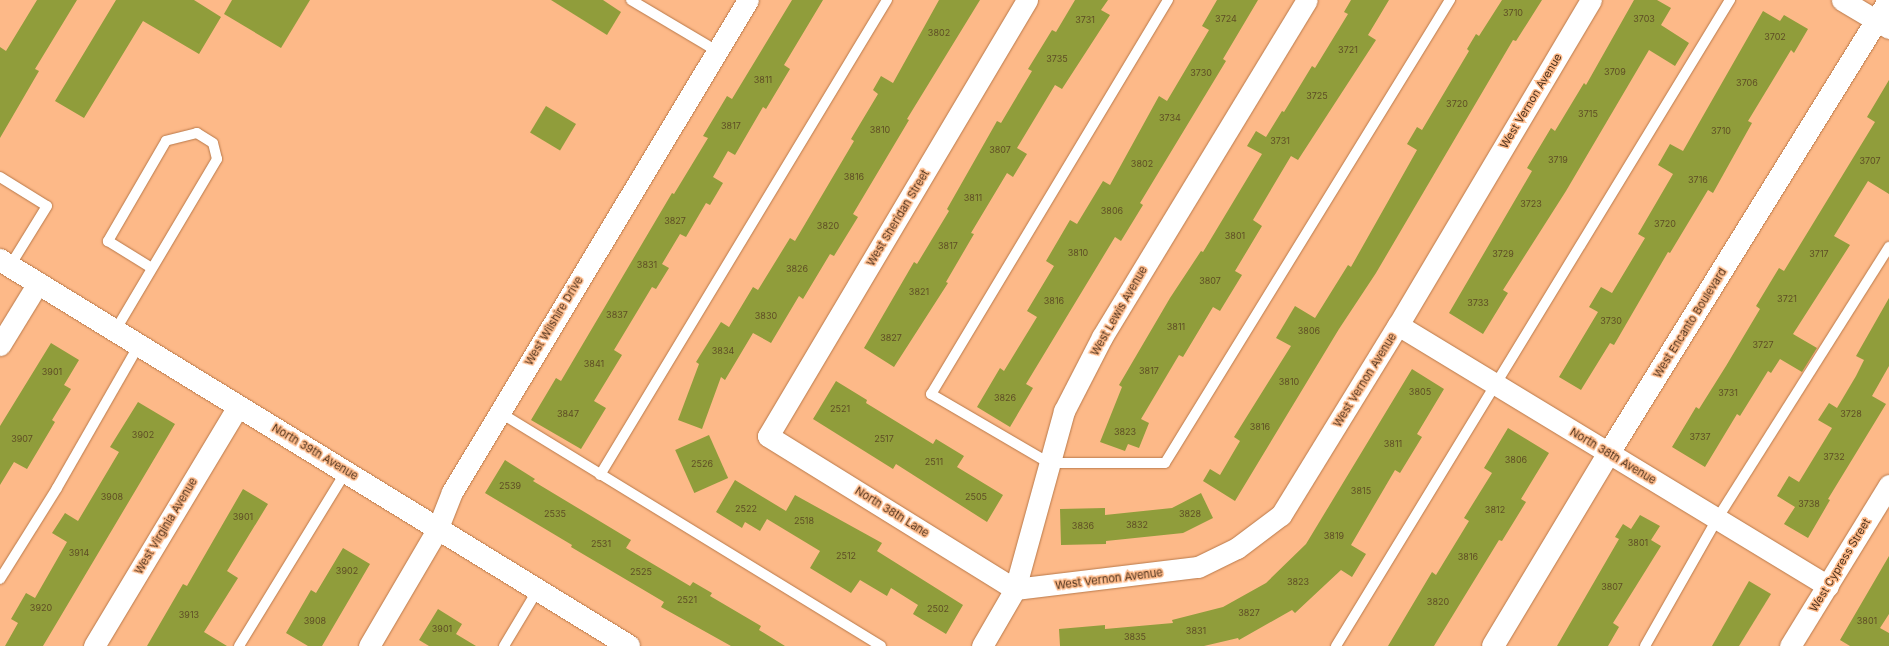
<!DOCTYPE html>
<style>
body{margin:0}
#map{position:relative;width:1889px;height:646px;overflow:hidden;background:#fdb988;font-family:Inter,sans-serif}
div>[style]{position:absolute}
.building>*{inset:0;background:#909d3b;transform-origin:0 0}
.roads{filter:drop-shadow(0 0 1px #b9794a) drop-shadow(0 0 1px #b9794a)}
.lane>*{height:10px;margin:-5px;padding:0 5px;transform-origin:5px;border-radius:5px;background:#fff}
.street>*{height:21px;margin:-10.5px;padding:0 10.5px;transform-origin:10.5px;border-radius:10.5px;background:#fff}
.secondary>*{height:22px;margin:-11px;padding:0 11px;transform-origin:11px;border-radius:11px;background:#fff}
span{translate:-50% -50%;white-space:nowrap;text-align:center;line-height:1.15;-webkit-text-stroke:3px #fdb988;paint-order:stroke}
.number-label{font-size:9px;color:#5e4d25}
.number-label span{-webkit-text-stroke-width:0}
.street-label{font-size:11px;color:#4d321e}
</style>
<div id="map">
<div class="building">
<div style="clip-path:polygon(37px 0,77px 0,35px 69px,39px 71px,0 138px,0 47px,6px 51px)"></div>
<div style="clip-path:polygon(116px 0,194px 0,221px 17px,199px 54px,143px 21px,84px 118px,55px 101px)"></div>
<div style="clip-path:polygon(232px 0,310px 0,281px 48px,224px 14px)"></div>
<div style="clip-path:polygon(551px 0,603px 0,621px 12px,607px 35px)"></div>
<div style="clip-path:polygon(792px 0,823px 0,784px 65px,790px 69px,766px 109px,763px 107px,735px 155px,728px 151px,713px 177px,723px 183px,710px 205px,706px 203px,686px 237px,680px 234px,662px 264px,669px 268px,656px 289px,652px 287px,614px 350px,622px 355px,594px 401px,606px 408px,581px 449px,531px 420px,556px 378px,561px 381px,672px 193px,674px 194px,708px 138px,703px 136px,727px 96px,732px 99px)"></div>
<div style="clip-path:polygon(939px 0,980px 0,907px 119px,909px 120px,853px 214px,858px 217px,834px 256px,830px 254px,803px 299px,799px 296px,771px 343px,753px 333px,725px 380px,721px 377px,702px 429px,678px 420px,699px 364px,696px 362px,721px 322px,729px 327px,753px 287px,758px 290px,790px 238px,795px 241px,854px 141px,851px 139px,878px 94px,873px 90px,881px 76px,893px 83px)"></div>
<div style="clip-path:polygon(1075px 0,1108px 0,1101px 10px,1110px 15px,1062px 89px,1055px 85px,1017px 148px,1027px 154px,1013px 177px,1007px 173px,971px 233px,974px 234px,946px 282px,948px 283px,894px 367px,864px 348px,914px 262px,917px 264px,949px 211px,947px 209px,997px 121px,1001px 123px,1032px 71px,1028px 69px,1052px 30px,1056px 32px)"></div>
<div style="clip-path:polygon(1217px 0,1258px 0,1223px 59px,1226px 61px,1140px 203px,1143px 205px,1121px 241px,1115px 237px,1026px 384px,1033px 388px,1010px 427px,977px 407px,1000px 368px,1004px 371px,1037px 317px,1027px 311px,1054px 266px,1046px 261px,1070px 220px,1077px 224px,1103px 181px,1110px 185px,1159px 96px,1167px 101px,1209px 30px,1202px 26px)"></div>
<div style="clip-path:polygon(1351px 0,1389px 0,1368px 35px,1376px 40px,1298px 160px,1291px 156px,1253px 220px,1262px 226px,1235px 271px,1242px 275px,1220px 311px,1213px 307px,1183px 357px,1179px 355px,1141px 419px,1149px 423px,1139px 448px,1128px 444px,1125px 451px,1100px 442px,1122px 387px,1119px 385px,1170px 298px,1201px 251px,1203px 252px,1262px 154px,1247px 146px,1256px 131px,1266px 137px,1282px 111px,1284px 112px,1312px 66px,1315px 68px,1348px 14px,1344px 12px)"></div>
<div style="clip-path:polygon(1502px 0,1542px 0,1516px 41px,1513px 40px,1376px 273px,1339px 329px,1235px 501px,1203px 481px,1210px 469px,1220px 475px,1240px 441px,1234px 437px,1291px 346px,1276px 338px,1295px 306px,1315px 318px,1348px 265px,1351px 267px,1417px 150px,1407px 144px,1417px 127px,1422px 130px,1469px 51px,1467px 49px,1476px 34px,1479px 36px)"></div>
<div style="clip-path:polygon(1634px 0,1657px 0,1671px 8px,1661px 25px,1689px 43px,1675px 66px,1649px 50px,1566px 191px,1503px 290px,1508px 293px,1483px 334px,1449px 313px,1532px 171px,1527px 168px,1551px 128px,1555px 131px,1584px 83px,1586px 85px)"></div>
<div style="clip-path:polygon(1763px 11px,1780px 21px,1784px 15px,1808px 29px,1794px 53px,1791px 50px,1748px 121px,1752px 123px,1713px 193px,1708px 190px,1670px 253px,1668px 252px,1614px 345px,1610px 343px,1581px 390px,1559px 377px,1598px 312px,1589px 307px,1601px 287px,1612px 293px,1645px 238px,1638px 234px,1673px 174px,1658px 165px,1670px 144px,1683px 151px)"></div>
<div style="clip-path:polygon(1889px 80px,1889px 194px,1868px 181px,1834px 236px,1850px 245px,1793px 334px,1817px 348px,1802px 372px,1780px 359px,1771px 373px,1768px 371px,1740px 416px,1737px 414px,1705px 467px,1672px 447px,1696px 407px,1699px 409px,1726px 366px,1760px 309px,1756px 306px,1779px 268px,1784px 271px,1875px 122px,1867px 117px)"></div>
<div style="left:546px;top:106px;width:35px;height:31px;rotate:31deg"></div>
<div style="clip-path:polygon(1889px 298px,1889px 366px,1872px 396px,1886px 404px,1828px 499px,1830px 500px,1808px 538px,1784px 524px,1795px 507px,1777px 496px,1789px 476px,1799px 482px,1832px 428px,1818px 420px,1829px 403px,1837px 408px,1856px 376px,1864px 360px,1856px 356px)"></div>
<div style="clip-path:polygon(51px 343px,79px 360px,64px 385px,71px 389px,52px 420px,55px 422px,27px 469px,14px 462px,0 485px,0 426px)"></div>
<div style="clip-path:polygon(1412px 369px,1444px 389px,1417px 434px,1422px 437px,1400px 473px,1395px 470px,1351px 545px,1366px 554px,1352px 577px,1341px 570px,1295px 613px,1292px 610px,1239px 640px,1238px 638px,1204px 646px,1060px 646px,1059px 629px,1105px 625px,1105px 629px,1173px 623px,1172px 620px,1223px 607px,1266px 583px,1306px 544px)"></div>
<div style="clip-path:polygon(836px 381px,867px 400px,866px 403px,933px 444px,936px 439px,964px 456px,957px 467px,1003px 495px,987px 522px,896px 464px,893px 469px,813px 419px)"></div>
<div style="clip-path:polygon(138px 402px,175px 424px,43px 646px,5px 646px,18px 623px,11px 619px,26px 593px,35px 598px,67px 542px,52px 533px,65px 513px,78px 521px,119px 452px,110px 447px)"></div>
<div style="clip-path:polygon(1508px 428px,1549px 453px,1521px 499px,1526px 502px,1502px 541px,1499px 540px,1434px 646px,1388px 646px,1432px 572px,1436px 575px,1469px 521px,1464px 518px,1492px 473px,1484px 468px)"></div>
<div style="left:709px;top:435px;width:47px;height:37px;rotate:66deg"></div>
<div style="clip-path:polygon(505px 460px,535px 479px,533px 481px,631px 540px,626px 548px,690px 586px,693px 582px,712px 593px,710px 596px,761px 626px,759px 630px,785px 646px,731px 646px,661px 607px,664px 602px,571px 547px,572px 545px,485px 493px)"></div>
<div style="clip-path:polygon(735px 480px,786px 511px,795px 495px,882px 543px,877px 551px,963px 605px,946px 634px,913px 614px,918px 605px,891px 588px,887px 596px,860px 580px,851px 593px,810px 568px,820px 551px,767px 519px,760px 531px,745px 522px,742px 528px,716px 512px)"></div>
<div style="clip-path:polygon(243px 489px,268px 504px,227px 571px,238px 578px,204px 632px,227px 646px,147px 646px,183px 584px,187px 586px)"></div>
<div style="clip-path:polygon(1201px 493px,1213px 518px,1183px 533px,1106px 541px,1106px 544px,1061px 545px,1060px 509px,1105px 508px,1105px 515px,1172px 508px)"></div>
<div style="clip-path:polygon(1640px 515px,1660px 526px,1651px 540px,1661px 546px,1613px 623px,1619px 627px,1608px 646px,1557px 646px,1619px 539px,1615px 537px,1623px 524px,1631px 529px)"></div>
<div style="clip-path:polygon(343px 548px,370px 564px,322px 646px,308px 646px,286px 633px,311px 590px,316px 593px)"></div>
<div style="clip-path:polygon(1889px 556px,1889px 614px,1880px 628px,1889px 633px,1889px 646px,1850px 646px,1840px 640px)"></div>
<div style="clip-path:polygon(1749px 581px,1771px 594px,1739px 646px,1712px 646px)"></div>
<div style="clip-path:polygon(438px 609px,462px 624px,456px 634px,476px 646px,429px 646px,419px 640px)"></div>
</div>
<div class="roads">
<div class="lane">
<div style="left:631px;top:0;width:100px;rotate:30.7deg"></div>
<div style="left:1168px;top:0;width:460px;rotate:121deg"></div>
<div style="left:931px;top:394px;width:137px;rotate:30.3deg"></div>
<div style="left:1049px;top:463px;width:116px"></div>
<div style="left:1165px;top:463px;width:544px;rotate:-58.39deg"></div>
<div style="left:0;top:177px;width:55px;rotate:31.7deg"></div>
<div style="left:47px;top:206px;width:70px;rotate:121.7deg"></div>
<div style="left:115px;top:331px;width:200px;rotate:-59.3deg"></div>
<div style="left:217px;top:159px;width:16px;rotate:-104deg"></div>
<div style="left:213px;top:143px;width:19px;rotate:-148deg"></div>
<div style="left:197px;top:133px;width:32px;rotate:166deg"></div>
<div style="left:166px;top:141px;width:116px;rotate:120.1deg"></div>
<div style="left:108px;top:241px;width:49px;rotate:31.8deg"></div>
<div style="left:499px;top:412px;width:448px;rotate:31.5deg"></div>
<div style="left:600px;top:475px;width:555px;rotate:-58.86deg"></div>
<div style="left:0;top:579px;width:107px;rotate:-57.9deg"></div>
<div style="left:57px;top:488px;width:165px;rotate:-60.2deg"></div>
<div style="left:239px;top:646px;width:206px;rotate:-58.5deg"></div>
<div style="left:504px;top:646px;width:64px;rotate:-59deg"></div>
<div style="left:1336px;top:646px;width:757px;rotate:-58.62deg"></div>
<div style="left:1645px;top:646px;width:146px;rotate:-60.4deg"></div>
<div style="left:1717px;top:519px;width:322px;rotate:-57.7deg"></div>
</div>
<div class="street">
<div style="left:1027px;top:0;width:507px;rotate:120.71deg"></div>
<div style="left:768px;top:436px;width:291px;rotate:31.8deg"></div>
<div style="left:1015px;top:589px;width:184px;rotate:-6.9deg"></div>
<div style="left:1198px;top:567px;width:43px;rotate:-26deg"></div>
<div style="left:1237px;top:548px;width:55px;rotate:-36.9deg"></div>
<div style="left:1281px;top:515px;width:223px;rotate:-58.4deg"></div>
<div style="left:1398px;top:325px;width:378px;rotate:-59.3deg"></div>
<div style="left:1842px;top:0;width:55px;rotate:30.8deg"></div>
<div style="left:1398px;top:325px;width:503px;rotate:31.26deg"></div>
<div style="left:0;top:345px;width:73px;rotate:-58.5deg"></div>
<div style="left:94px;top:646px;width:280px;rotate:-59deg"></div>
<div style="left:369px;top:646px;width:134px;rotate:-59.6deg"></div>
<div style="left:437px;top:530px;width:41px;rotate:-68.5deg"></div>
<div style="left:452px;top:492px;width:574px;rotate:-58.97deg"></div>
<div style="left:982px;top:646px;width:66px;rotate:-59.9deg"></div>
<div style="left:1015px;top:589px;width:185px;rotate:-74.6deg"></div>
<div style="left:1064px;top:411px;width:83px;rotate:-62.8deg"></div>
<div style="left:1102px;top:337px;width:394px;rotate:-58.7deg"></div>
<div style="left:1790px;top:646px;width:189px;rotate:-58.4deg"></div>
</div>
<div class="secondary">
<div style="left:0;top:260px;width:738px;rotate:31.54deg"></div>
<div style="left:1493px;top:646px;width:225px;rotate:-59deg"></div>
<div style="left:1609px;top:453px;width:532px;rotate:-58.22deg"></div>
</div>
</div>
<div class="number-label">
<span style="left:1513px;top:13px">3710</span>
<span style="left:1226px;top:19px">3724</span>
<span style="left:1644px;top:19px">3703</span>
<span style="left:1085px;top:20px">3731</span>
<span style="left:939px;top:33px">3802</span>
<span style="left:1775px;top:37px">3702</span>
<span style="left:1348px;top:50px">3721</span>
<span style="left:1057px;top:59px">3735</span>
<span style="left:1615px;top:72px">3709</span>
<span style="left:1201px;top:73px">3730</span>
<span style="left:763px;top:80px">3811</span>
<span style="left:1747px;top:83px">3706</span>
<span style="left:1317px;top:96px">3725</span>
<span style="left:1457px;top:104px">3720</span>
<span style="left:1588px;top:114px">3715</span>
<span style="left:1170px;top:118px">3734</span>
<span style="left:731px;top:126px">3817</span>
<span style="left:880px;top:130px">3810</span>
<span style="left:1721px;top:131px">3710</span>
<span style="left:1280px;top:141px">3731</span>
<span style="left:1000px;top:150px">3807</span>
<span style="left:1558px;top:160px">3719</span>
<span style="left:1870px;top:161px">3707</span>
<span style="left:1142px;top:164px">3802</span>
<span style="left:854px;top:177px">3816</span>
<span style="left:1698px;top:180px">3716</span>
<span style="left:973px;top:198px">3811</span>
<span style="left:1531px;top:204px">3723</span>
<span style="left:1112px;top:211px">3806</span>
<span style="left:675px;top:221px">3827</span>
<span style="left:1665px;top:224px">3720</span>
<span style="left:828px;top:226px">3820</span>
<span style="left:1235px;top:236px">3801</span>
<span style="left:948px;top:246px">3817</span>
<span style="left:1078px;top:253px">3810</span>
<span style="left:1503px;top:254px">3729</span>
<span style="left:1819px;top:254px">3717</span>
<span style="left:647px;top:265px">3831</span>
<span style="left:797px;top:269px">3826</span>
<span style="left:1210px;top:281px">3807</span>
<span style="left:919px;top:292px">3821</span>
<span style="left:1787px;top:299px">3721</span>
<span style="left:1054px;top:301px">3816</span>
<span style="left:1478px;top:303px">3733</span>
<span style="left:617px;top:315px">3837</span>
<span style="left:766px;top:316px">3830</span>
<span style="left:1611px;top:321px">3730</span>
<span style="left:1176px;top:327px">3811</span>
<span style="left:1309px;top:331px">3806</span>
<span style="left:891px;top:338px">3827</span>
<span style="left:1763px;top:345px">3727</span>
<span style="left:723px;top:351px">3834</span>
<span style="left:594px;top:364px">3841</span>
<span style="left:1149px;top:371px">3817</span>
<span style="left:52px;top:372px">3901</span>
<span style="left:1289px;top:382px">3810</span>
<span style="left:1420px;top:392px">3805</span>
<span style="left:1728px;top:393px">3731</span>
<span style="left:1005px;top:398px">3826</span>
<span style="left:840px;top:409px">2521</span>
<span style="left:568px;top:414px">3847</span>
<span style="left:1851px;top:414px">3728</span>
<span style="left:1260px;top:427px">3816</span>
<span style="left:1125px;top:432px">3823</span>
<span style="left:143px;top:435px">3902</span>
<span style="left:1700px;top:437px">3737</span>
<span style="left:22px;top:439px">3907</span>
<span style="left:884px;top:439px">2517</span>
<span style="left:1393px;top:444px">3811</span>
<span style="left:1834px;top:457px">3732</span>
<span style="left:1516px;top:460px">3806</span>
<span style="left:934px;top:462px">2511</span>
<span style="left:702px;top:464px">2526</span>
<span style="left:510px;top:486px">2539</span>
<span style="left:1361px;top:491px">3815</span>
<span style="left:112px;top:497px">3908</span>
<span style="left:976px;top:497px">2505</span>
<span style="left:1809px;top:504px">3738</span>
<span style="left:746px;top:509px">2522</span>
<span style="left:1495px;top:510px">3812</span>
<span style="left:555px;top:514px">2535</span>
<span style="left:1190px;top:514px">3828</span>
<span style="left:243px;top:517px">3901</span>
<span style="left:804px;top:521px">2518</span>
<span style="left:1137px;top:525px">3832</span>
<span style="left:1083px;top:526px">3836</span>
<span style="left:1334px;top:536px">3819</span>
<span style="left:1638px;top:543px">3801</span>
<span style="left:601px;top:544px">2531</span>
<span style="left:79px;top:553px">3914</span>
<span style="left:846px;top:556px">2512</span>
<span style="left:1468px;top:557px">3816</span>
<span style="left:347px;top:571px">3902</span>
<span style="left:641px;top:572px">2525</span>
<span style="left:1298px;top:582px">3823</span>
<span style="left:1612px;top:587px">3807</span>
<span style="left:687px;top:600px">2521</span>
<span style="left:1438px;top:602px">3820</span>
<span style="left:41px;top:608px">3920</span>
<span style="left:938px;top:609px">2502</span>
<span style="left:1249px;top:613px">3827</span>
<span style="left:189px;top:615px">3913</span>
<span style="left:315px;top:621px">3908</span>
<span style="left:1867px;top:621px">3801</span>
<span style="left:442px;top:629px">3901</span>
<span style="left:1196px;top:631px">3831</span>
<span style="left:1135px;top:637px">3835</span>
</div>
<div class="street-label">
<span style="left:1531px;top:101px;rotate:-59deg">West Vernon Avenue</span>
<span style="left:898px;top:218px;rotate:-59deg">West Sheridan Street</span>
<span style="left:1119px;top:311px;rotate:-60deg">West Lewis Avenue</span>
<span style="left:554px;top:321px;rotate:-59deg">West Wilshire Drive</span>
<span style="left:1690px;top:323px;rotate:-58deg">West Encanto Boulevard</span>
<span style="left:1365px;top:380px;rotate:-58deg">West Vernon Avenue</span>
<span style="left:315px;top:452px;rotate:31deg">North 39th Avenue</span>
<span style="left:1613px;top:456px;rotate:31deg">North 38th Avenue</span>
<span style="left:892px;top:512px;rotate:32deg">North 38th Lane</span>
<span style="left:166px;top:526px;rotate:-59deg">West Virginia Avenue</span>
<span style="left:1840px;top:565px;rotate:-59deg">West Cypress Street</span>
<span style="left:1109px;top:579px;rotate:-7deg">West Vernon Avenue</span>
</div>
</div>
